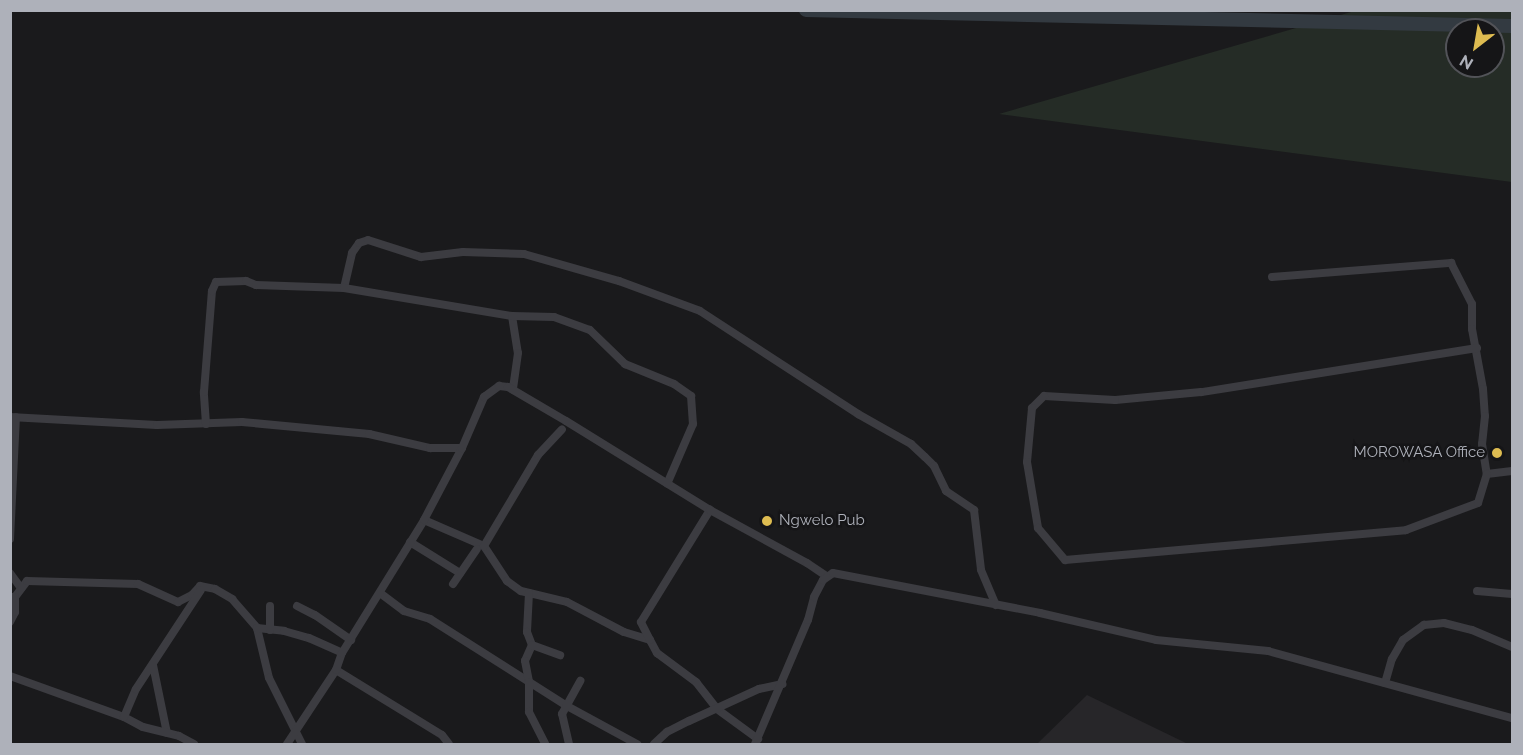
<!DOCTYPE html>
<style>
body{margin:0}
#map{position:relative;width:1523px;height:755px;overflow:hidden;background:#1a1a1c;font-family:Raleway,sans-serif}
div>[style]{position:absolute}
.built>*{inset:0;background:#272629}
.green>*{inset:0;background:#252c26}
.river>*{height:14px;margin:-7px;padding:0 7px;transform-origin:7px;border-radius:7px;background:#333a41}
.minor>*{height:8px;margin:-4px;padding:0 4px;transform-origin:4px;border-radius:4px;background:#3c3c41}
.dots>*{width:16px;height:16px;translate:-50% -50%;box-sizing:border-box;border:3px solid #151517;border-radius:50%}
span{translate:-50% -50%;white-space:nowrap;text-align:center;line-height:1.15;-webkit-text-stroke:5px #151517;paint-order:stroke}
.poi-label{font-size:15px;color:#aeb1ba}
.right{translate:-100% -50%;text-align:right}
.left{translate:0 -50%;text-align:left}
.frame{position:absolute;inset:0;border:12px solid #aeb1ba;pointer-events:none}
.north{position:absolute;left:1445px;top:18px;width:60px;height:60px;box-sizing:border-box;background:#151517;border:2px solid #525358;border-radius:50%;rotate:211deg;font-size:16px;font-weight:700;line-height:24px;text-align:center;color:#aeb1ba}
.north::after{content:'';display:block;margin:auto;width:21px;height:27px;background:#debc51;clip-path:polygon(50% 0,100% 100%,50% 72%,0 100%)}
</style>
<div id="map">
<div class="built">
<div style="clip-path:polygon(1087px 695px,1188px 744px,1037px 744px)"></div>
</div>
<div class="green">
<div style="clip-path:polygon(evenodd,1358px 10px,1512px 11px,1512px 182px,999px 114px,1358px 10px,1457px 30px,1493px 30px,1493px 66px,1457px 66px,1457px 30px)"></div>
</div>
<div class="river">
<div style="left:806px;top:10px;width:706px;rotate:1.3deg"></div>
</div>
<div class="minor">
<div style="left:1272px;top:277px;width:180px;rotate:-4.5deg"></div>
<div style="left:1451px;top:263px;width:46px;rotate:62.9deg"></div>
<div style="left:1472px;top:304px;width:25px;rotate:90deg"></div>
<div style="left:1472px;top:329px;width:61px;rotate:79.6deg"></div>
<div style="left:1483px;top:389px;width:27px;rotate:86deg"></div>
<div style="left:1485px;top:416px;width:28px;rotate:96deg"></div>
<div style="left:1482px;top:444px;width:30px;rotate:81deg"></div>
<div style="left:1487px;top:474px;width:25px;rotate:-7deg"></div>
<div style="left:344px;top:288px;width:36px;rotate:-77deg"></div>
<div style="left:352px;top:253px;width:12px;rotate:-55deg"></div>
<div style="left:359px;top:243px;width:9px;rotate:-18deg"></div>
<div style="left:368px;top:240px;width:56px;rotate:17.8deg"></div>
<div style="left:421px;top:257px;width:42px;rotate:-6.8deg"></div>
<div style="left:463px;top:252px;width:61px;rotate:1.9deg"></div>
<div style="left:524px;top:254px;width:99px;rotate:15.9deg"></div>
<div style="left:619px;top:281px;width:86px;rotate:20.3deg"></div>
<div style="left:700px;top:311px;width:189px;rotate:33.1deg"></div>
<div style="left:858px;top:414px;width:61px;rotate:29.5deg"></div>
<div style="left:911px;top:444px;width:19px;rotate:43deg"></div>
<div style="left:925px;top:457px;width:13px;rotate:45deg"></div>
<div style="left:934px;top:466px;width:28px;rotate:64deg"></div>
<div style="left:946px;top:491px;width:34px;rotate:34deg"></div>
<div style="left:974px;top:510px;width:60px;rotate:83.3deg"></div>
<div style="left:981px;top:570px;width:38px;rotate:67deg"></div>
<div style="left:512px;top:316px;width:37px;rotate:81deg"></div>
<div style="left:518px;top:353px;width:37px;rotate:98deg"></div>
<div style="left:1477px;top:348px;width:279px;rotate:170.9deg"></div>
<div style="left:1201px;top:392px;width:86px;rotate:174.7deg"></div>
<div style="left:1115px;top:400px;width:71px;rotate:-176.8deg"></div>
<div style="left:1044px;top:396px;width:17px;rotate:135deg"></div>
<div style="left:1032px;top:408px;width:54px;rotate:95.3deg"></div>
<div style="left:1027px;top:462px;width:67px;rotate:80.5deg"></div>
<div style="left:1038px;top:528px;width:42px;rotate:49.8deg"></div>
<div style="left:1065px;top:560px;width:342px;rotate:-5deg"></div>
<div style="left:1406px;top:530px;width:77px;rotate:-20.6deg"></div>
<div style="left:1478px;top:503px;width:30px;rotate:-73deg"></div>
<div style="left:10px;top:417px;width:147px;rotate:3.1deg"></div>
<div style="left:157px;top:425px;width:85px;rotate:-2deg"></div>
<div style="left:242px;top:422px;width:128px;rotate:5.4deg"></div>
<div style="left:369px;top:434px;width:63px;rotate:12.9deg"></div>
<div style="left:430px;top:448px;width:32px"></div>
<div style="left:206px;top:424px;width:32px;rotate:-94deg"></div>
<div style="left:204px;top:392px;width:101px;rotate:-85.5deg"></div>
<div style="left:212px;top:291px;width:10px;rotate:-66deg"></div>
<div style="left:216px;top:282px;width:30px;rotate:-2deg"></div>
<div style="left:246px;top:281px;width:11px;rotate:22deg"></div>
<div style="left:256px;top:285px;width:88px;rotate:2deg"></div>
<div style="left:344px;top:288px;width:170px;rotate:9.5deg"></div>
<div style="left:512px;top:316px;width:42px;rotate:1.4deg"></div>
<div style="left:554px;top:317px;width:38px;rotate:20deg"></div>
<div style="left:590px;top:330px;width:49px;rotate:44.2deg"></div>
<div style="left:625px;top:364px;width:53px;rotate:22.2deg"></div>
<div style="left:674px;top:384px;width:21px;rotate:35deg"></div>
<div style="left:691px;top:396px;width:28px;rotate:86deg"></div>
<div style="left:693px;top:424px;width:65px;rotate:113.4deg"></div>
<div style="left:424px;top:520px;width:65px;rotate:23.4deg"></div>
<div style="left:484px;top:546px;width:42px;rotate:56.7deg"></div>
<div style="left:507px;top:581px;width:17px;rotate:36deg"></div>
<div style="left:521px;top:591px;width:47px;rotate:13.4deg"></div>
<div style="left:567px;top:602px;width:64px;rotate:27.8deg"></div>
<div style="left:624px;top:632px;width:27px;rotate:17deg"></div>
<div style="left:650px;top:640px;width:15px;rotate:62deg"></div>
<div style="left:657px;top:653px;width:49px;rotate:36.6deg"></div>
<div style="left:696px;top:682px;width:34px;rotate:52deg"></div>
<div style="left:717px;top:709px;width:51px;rotate:36.2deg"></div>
<div style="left:10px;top:539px;width:122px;rotate:-87.2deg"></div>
<div style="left:410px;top:542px;width:59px;rotate:31.8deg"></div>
<div style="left:484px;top:546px;width:106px;rotate:-59.3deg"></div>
<div style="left:538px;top:455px;width:35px;rotate:-47deg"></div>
<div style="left:10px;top:573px;width:19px;rotate:54deg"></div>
<div style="left:453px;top:584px;width:42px;rotate:-55.6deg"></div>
<div style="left:1477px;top:591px;width:35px;rotate:5deg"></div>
<div style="left:380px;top:593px;width:30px;rotate:37deg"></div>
<div style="left:404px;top:611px;width:27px;rotate:17deg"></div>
<div style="left:430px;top:619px;width:162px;rotate:32.4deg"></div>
<div style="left:567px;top:706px;width:80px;rotate:28.5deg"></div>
<div style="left:529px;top:593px;width:39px;rotate:93deg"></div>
<div style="left:527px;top:632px;width:14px;rotate:69deg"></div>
<div style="left:532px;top:645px;width:17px;rotate:114deg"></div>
<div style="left:525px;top:661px;width:21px;rotate:79deg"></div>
<div style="left:529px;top:682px;width:30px;rotate:90deg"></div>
<div style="left:529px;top:712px;width:36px;rotate:63deg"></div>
<div style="left:10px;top:597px;width:5px"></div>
<div style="left:15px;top:597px;width:20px;rotate:-53deg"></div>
<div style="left:27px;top:581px;width:111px;rotate:1.5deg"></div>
<div style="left:138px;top:584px;width:44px;rotate:24.2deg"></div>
<div style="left:178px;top:602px;width:16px;rotate:-27deg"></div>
<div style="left:192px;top:595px;width:12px;rotate:-48deg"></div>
<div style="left:200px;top:586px;width:15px;rotate:11deg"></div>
<div style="left:215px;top:589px;width:20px;rotate:30deg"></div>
<div style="left:232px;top:599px;width:38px;rotate:49deg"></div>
<div style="left:257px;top:628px;width:51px;rotate:76.5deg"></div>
<div style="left:269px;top:678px;width:74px;rotate:63.4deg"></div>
<div style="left:297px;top:606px;width:20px;rotate:27deg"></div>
<div style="left:315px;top:615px;width:44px;rotate:34.8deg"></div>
<div style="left:10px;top:622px;width:11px;rotate:-63deg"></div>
<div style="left:15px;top:612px;width:15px;rotate:-90deg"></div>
<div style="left:257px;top:628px;width:27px;rotate:6deg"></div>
<div style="left:284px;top:631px;width:26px;rotate:16deg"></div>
<div style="left:309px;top:638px;width:36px;rotate:24deg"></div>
<div style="left:270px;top:630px;width:24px;rotate:-90deg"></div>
<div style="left:650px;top:640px;width:20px;rotate:-117deg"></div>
<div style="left:641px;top:622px;width:132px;rotate:-58.4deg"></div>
<div style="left:532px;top:645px;width:30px;rotate:20deg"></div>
<div style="left:153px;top:665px;width:69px;rotate:78.4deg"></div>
<div style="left:336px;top:670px;width:124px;rotate:31.5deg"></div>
<div style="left:442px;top:735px;width:11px;rotate:52deg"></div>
<div style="left:10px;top:676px;width:121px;rotate:19.8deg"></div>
<div style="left:124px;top:717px;width:21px;rotate:28deg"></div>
<div style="left:143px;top:727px;width:37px;rotate:14deg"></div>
<div style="left:179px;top:736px;width:17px;rotate:28deg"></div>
<div style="left:1385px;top:683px;width:25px;rotate:-74deg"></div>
<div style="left:1392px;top:659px;width:22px;rotate:-60deg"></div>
<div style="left:1403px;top:640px;width:26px;rotate:-36deg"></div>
<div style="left:1424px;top:625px;width:20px;rotate:-6deg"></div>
<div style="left:1444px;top:623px;width:29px;rotate:14deg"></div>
<div style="left:1472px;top:630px;width:43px;rotate:23deg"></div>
<div style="left:124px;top:717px;width:30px;rotate:-67deg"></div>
<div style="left:136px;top:689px;width:118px;rotate:-56.7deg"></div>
<div style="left:287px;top:744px;width:89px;rotate:-56.5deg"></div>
<div style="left:336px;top:670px;width:18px;rotate:-71deg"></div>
<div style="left:342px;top:653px;width:156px;rotate:-58.3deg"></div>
<div style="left:424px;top:520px;width:81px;rotate:-62.2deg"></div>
<div style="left:462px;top:448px;width:56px;rotate:-66.7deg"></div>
<div style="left:484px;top:397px;width:19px;rotate:-36deg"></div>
<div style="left:499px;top:386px;width:9px;rotate:6deg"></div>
<div style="left:508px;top:387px;width:67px;rotate:30.4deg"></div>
<div style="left:566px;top:421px;width:169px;rotate:31.7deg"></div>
<div style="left:710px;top:510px;width:111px;rotate:28.7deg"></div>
<div style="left:807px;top:563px;width:23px;rotate:34deg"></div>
<div style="left:569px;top:744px;width:31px;rotate:-103deg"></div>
<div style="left:562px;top:714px;width:38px;rotate:-61deg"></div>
<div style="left:654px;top:744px;width:18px;rotate:-43deg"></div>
<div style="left:667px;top:732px;width:25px;rotate:-27deg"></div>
<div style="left:689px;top:721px;width:77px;rotate:-24.6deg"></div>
<div style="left:759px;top:689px;width:24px;rotate:-12deg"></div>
<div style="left:755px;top:744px;width:135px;rotate:-66.9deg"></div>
<div style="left:808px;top:620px;width:24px;rotate:-75deg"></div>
<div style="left:814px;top:597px;width:19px;rotate:-62deg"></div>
<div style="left:823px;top:580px;width:12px;rotate:-35deg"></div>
<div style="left:833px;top:573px;width:211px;rotate:10.9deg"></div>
<div style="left:1040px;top:613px;width:119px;rotate:13.1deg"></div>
<div style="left:1156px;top:640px;width:113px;rotate:5.6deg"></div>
<div style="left:1268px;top:651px;width:253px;rotate:15.4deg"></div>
</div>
<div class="dots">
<div style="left:1497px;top:453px;background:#debc51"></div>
<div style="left:767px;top:521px;background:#debc51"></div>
</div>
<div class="poi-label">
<span class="right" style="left:1485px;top:453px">MOROWASA Office</span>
<span class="left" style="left:779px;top:521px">Ngwelo Pub</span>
</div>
<div class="frame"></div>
<div class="north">N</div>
</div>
